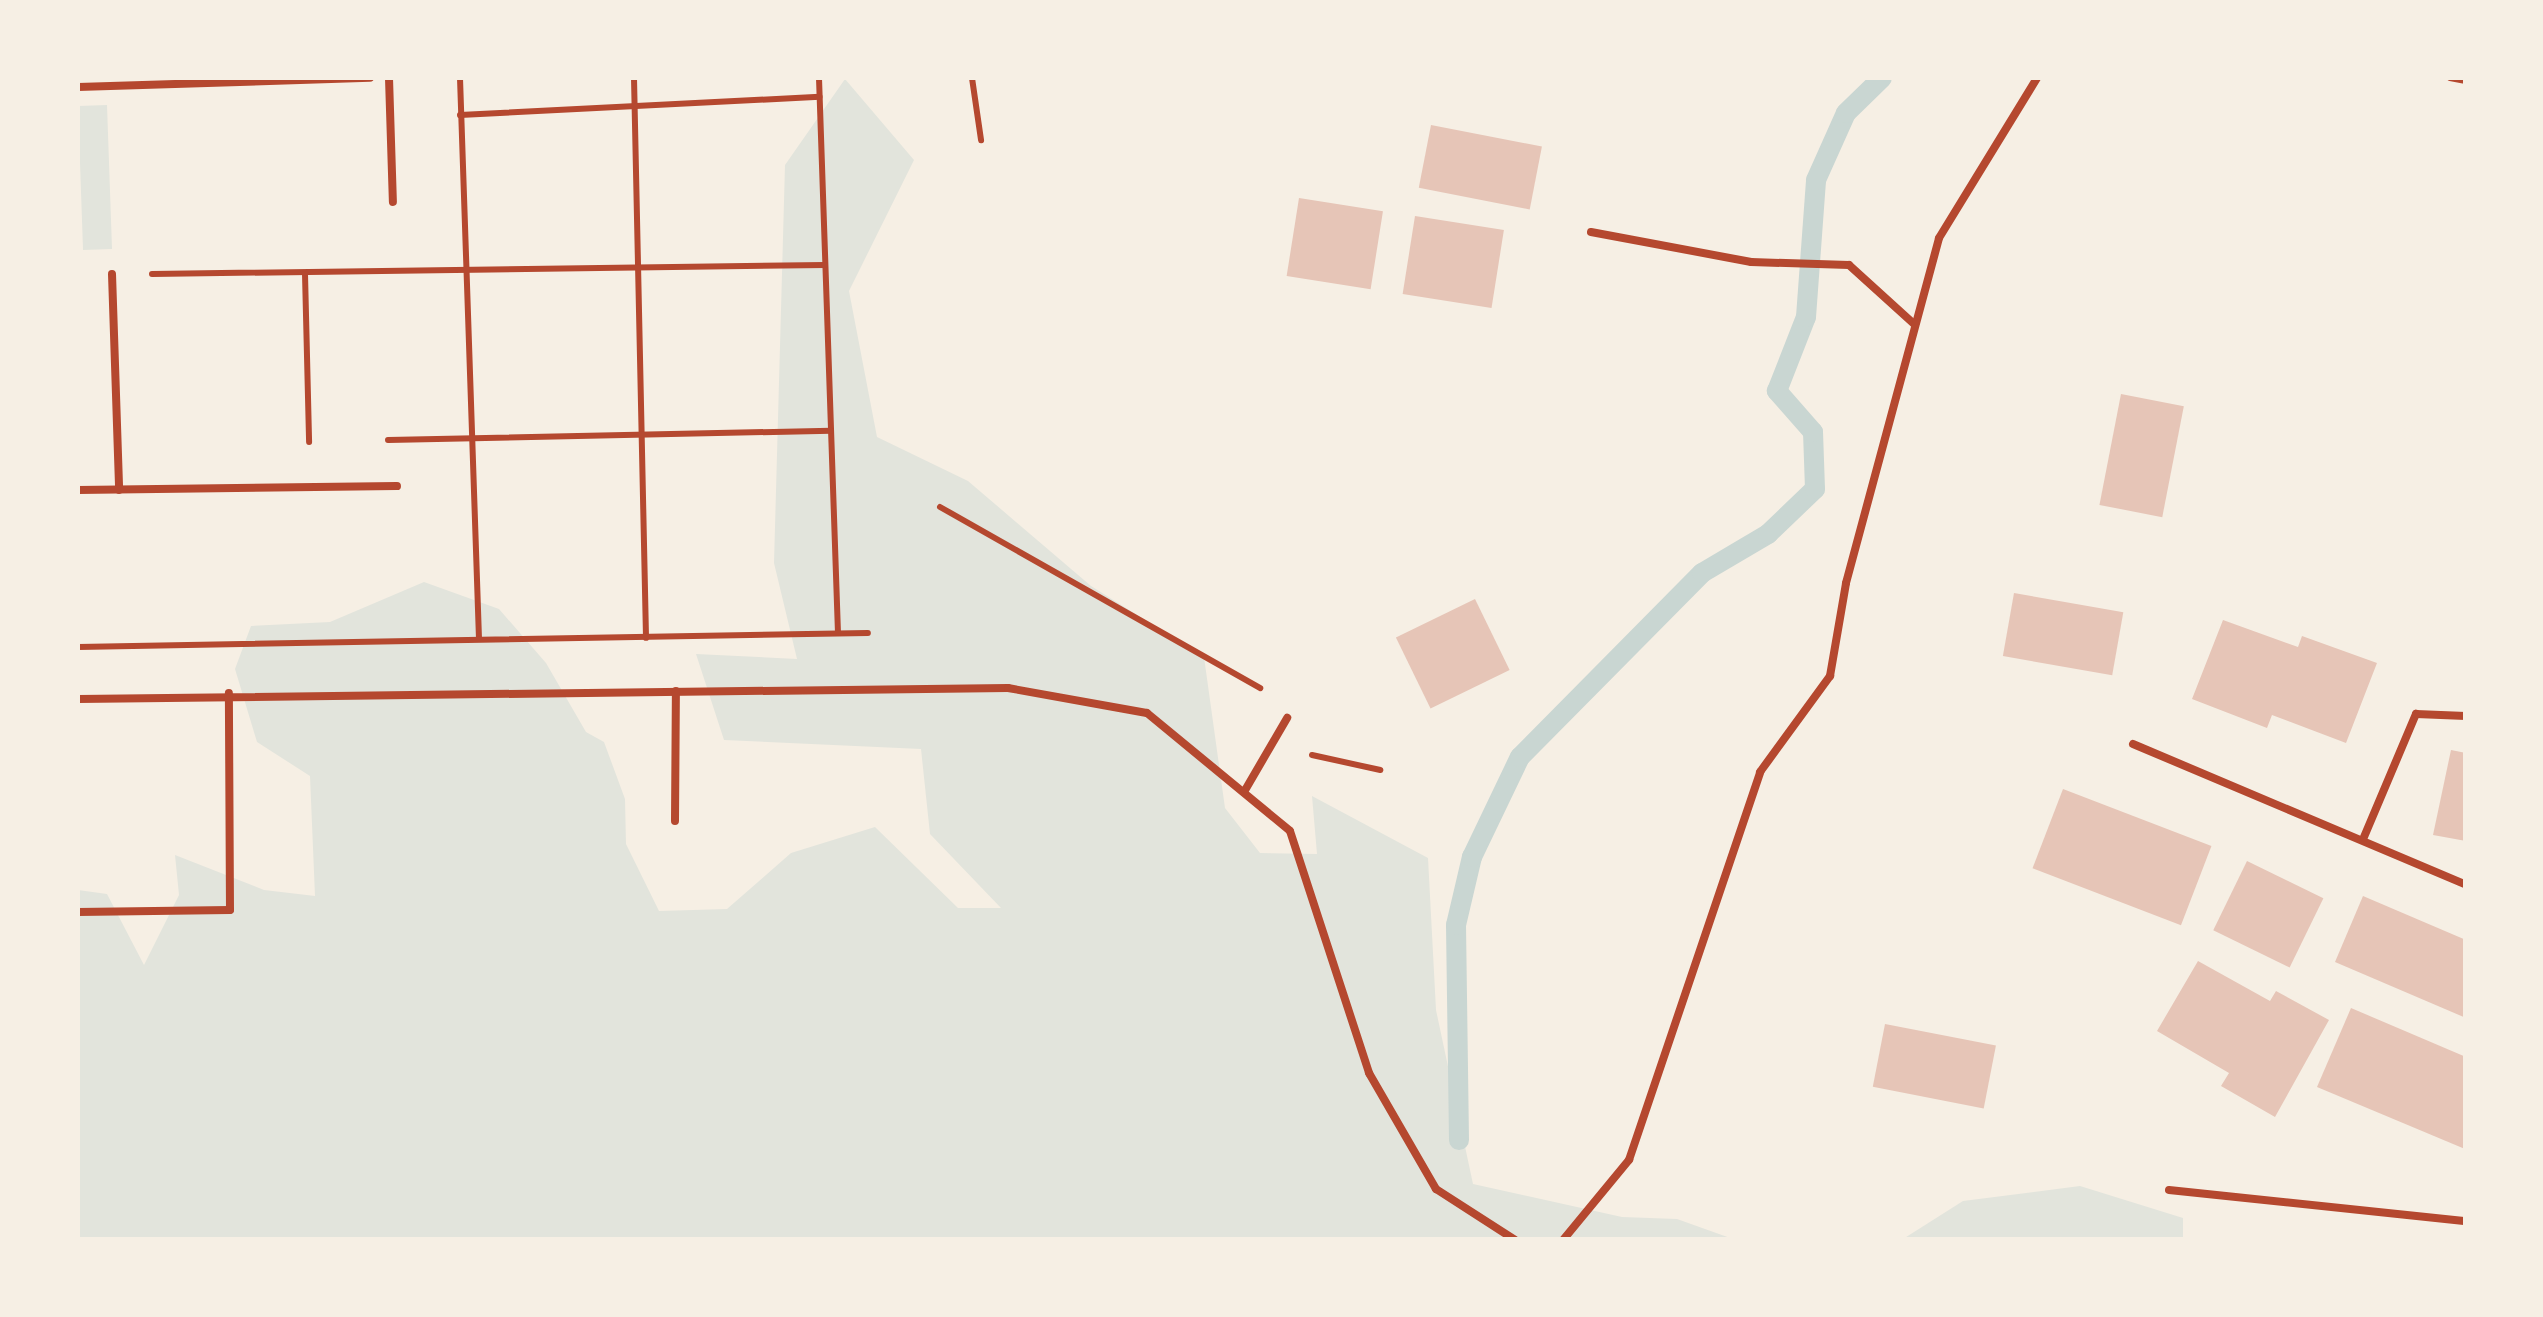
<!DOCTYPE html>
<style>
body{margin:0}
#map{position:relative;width:2543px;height:1317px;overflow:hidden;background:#f6efe4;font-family:Overpass,sans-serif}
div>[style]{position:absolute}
.green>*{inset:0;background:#e2e4dc;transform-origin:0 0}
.stream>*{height:20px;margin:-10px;padding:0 10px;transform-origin:10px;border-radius:10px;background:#c9d6d2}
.building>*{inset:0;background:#e6c5b7;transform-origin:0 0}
.path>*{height:6px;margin:-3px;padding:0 3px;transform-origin:3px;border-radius:3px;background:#b5482f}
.service>*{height:8px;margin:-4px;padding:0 4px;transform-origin:4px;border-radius:4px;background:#b5482f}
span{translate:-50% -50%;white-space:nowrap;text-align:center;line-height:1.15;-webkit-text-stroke:9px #f6efe4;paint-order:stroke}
.frame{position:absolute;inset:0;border:80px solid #f6efe4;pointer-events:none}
</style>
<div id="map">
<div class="green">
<div style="clip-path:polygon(845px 79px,914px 160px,849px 291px,877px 437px,968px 481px,1091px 586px,1204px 657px,1225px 808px,1260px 853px,1317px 854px,1312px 796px,1428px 858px,1436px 1010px,1473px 1184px,1622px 1217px,1677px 1219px,1733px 1239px,78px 1240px,78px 890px,107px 894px,144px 965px,179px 895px,175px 855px,264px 890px,315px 896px,310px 776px,257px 742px,235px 669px,251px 626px,330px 622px,424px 582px,499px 609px,546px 663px,586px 732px,604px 742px,625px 799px,626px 844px,659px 911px,727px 909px,791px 853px,875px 827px,958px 908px,1001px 908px,930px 834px,921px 749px,724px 740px,696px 654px,797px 659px,774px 563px,785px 165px)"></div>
<div style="left:107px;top:105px;width:144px;height:29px;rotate:88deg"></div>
<div style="clip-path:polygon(2080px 1186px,2183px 1218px,2183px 1239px,1903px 1239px,1963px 1201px)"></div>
</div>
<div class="stream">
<div style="left:1459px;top:1140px;width:215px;rotate:-90.8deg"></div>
<div style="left:1456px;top:925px;width:70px;rotate:-76.8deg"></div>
<div style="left:1472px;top:857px;width:111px;rotate:-64.4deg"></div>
<div style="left:1520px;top:757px;width:259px;rotate:-45.3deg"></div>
<div style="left:1702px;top:573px;width:77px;rotate:-30.6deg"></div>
<div style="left:1768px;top:534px;width:65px;rotate:-43.8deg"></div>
<div style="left:1815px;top:489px;width:57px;rotate:-92deg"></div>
<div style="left:1813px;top:432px;width:55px;rotate:-131.3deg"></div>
<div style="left:1777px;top:391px;width:79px;rotate:-68.6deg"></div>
<div style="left:1806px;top:317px;width:137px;rotate:-85.8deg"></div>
<div style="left:1816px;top:180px;width:73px;rotate:-65.9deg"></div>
<div style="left:1846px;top:113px;width:50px;rotate:-44.2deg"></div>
</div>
<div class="building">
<div style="left:1431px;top:125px;width:113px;height:64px;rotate:11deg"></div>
<div style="left:1299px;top:198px;width:85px;height:79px;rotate:9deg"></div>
<div style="left:1415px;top:216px;width:90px;height:79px;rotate:9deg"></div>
<div style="left:2121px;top:394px;width:64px;height:113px;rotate:11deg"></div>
<div style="left:2014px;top:593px;width:111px;height:64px;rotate:10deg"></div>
<div style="left:1475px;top:599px;width:79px;height:88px;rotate:64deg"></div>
<div style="clip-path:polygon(2223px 620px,2298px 647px,2302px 636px,2377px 663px,2346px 743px,2272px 715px,2267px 728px,2192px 699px)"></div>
<div style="clip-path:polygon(2451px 750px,2466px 753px,2466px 841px,2433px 835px)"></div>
<div style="left:2063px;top:789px;width:159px;height:85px;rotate:21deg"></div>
<div style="left:2247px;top:861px;width:85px;height:77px;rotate:26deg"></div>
<div style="clip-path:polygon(2363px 896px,2466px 940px,2466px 1018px,2335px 962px)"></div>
<div style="clip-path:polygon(2198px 961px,2270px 1001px,2276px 991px,2329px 1020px,2275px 1117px,2221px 1086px,2229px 1073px,2157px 1031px)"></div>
<div style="clip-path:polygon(2351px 1008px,2466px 1057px,2465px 1149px,2317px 1087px)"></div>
<div style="left:1885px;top:1024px;width:113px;height:64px;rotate:11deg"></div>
</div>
<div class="path">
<div style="left:460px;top:78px;width:561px;rotate:88.06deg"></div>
<div style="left:634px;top:78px;width:560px;rotate:88.77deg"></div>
<div style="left:819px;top:78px;width:555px;rotate:88.04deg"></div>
<div style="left:972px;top:78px;width:63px;rotate:81.7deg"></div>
<div style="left:2450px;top:78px;width:16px;rotate:11deg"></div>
<div style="left:460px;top:115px;width:360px;rotate:-2.9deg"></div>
<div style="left:152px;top:274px;width:673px;rotate:-0.77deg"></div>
<div style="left:305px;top:274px;width:168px;rotate:88.6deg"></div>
<div style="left:388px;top:440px;width:443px;rotate:-1.2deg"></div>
<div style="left:940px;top:507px;width:368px;rotate:29.5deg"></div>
<div style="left:78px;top:647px;width:790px;rotate:-1.02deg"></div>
<div style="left:1312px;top:755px;width:70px;rotate:12.4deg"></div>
</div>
<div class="service">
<div style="left:389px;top:78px;width:124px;rotate:88.2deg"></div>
<div style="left:78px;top:87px;width:292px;rotate:-1.8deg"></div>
<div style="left:1591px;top:232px;width:163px;rotate:10.6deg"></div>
<div style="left:1751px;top:262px;width:98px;rotate:1.8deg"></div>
<div style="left:1849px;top:265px;width:88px;rotate:42.2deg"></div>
<div style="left:112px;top:274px;width:216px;rotate:88.1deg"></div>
<div style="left:78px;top:490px;width:319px;rotate:-0.7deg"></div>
<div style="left:78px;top:699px;width:930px;rotate:-0.68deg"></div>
<div style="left:1008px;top:688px;width:141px;rotate:10.2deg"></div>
<div style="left:1147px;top:713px;width:185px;rotate:39.5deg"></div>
<div style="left:1290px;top:831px;width:255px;rotate:71.9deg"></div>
<div style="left:1369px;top:1073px;width:134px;rotate:60deg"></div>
<div style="left:1436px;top:1189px;width:94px;rotate:32.8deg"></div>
<div style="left:2133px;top:744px;width:362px;rotate:22.9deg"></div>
<div style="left:1244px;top:792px;width:86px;rotate:-59.8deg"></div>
<div style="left:675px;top:821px;width:130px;rotate:-89.6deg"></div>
<div style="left:2364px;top:837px;width:134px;rotate:-67.1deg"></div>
<div style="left:2416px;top:714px;width:50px;rotate:2.3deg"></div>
<div style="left:78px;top:912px;width:152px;rotate:-0.8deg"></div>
<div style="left:230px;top:910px;width:217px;rotate:-90.3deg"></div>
<div style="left:2169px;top:1190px;width:299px;rotate:6deg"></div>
<div style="left:1563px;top:1240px;width:104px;rotate:-50.5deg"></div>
<div style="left:1629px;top:1160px;width:410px;rotate:-71.3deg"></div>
<div style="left:1760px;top:772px;width:119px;rotate:-53.9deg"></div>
<div style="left:1830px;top:676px;width:94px;rotate:-80.2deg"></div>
<div style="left:1846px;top:583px;width:357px;rotate:-74.9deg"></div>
<div style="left:1939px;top:238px;width:188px;rotate:-58.5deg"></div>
</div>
<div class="frame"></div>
</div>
